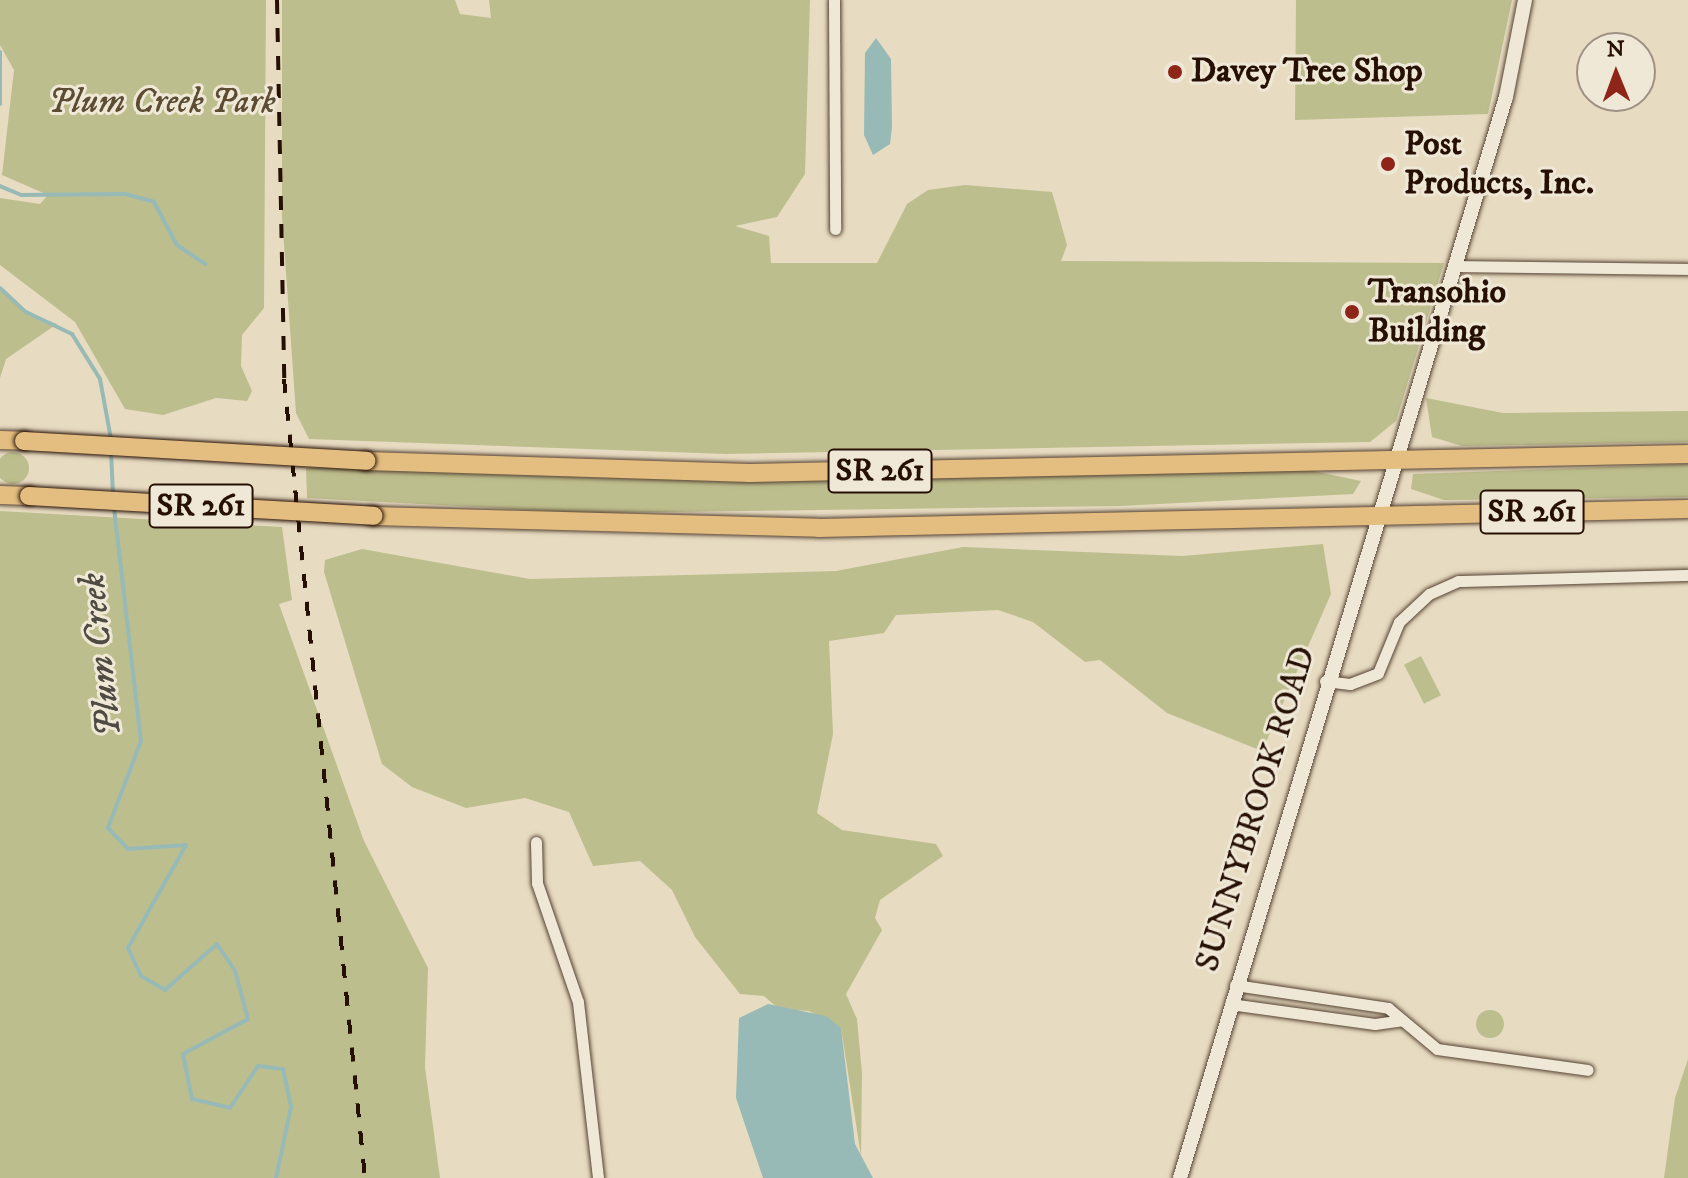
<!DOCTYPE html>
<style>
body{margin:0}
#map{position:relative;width:1688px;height:1178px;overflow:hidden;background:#e7dbc1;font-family:"IM FELL DW Pica",serif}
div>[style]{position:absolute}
.green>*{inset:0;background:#bdbe8d;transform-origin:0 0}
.round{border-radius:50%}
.water>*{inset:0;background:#97bab7}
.stream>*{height:4px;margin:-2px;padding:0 2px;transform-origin:2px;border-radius:2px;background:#97bab7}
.roads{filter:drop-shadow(0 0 2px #564232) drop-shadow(0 0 2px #564232)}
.minor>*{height:11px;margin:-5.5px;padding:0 5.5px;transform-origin:5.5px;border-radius:5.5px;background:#efe8d7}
.tertiary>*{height:14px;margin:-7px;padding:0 7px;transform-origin:7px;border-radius:7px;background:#efe8d7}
.primary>*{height:18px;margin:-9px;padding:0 9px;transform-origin:9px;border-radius:9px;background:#e4be80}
.rail>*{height:4px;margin-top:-2px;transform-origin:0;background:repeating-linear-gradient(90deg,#260f03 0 14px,transparent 0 28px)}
.bridges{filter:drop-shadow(0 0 2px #260f03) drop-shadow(0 0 2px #260f03)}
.primary-bridge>*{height:18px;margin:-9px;padding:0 9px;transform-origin:9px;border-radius:9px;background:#e4be80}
.dots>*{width:22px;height:22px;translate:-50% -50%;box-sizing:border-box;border:4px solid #efe8d7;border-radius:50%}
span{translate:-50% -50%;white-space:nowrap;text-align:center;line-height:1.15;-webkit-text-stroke:6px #efe8d7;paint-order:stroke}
.shield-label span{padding:2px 6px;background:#efe8d7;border:2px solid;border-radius:6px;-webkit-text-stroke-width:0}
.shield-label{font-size:32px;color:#260f03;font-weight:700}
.poi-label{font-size:34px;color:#260f03;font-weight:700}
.left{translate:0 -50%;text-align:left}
.park-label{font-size:34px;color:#5b4c33;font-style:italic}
.street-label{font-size:34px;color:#260f03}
.water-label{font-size:36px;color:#4e4b42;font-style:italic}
.north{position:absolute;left:1576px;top:32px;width:80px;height:80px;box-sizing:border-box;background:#efe8d7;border:2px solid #9f9182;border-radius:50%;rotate:359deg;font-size:22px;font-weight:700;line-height:32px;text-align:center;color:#260f03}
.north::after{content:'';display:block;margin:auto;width:28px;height:36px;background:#8f2418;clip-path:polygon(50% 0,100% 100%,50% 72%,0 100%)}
</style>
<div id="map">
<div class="green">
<div style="clip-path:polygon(0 0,266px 0,264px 308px,242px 335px,241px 366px,252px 391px,247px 401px,216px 398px,163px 415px,125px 409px,75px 322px,0 265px,0 198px,40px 204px,48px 195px,2px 175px,14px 70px,0 45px)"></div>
<div style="clip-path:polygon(282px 0,455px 0,460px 14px,491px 18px,489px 0,810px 0,805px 174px,777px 217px,735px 226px,769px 236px,771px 263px,877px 263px,907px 204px,928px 190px,965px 185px,1052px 192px,1067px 245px,1061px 261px,1444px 263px,1396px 421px,1370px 442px,726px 454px,309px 439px,296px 413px,282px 216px)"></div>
<div style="clip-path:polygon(1296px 0,1512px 0,1488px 114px,1295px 120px)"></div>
<div style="clip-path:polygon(0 288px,26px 312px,57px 324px,6px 359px,0 378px)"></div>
<div style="clip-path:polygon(1426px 398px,1503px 413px,1688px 411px,1688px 442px,1462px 446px,1432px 437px)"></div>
<div class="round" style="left:-3px;top:452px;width:32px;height:32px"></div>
<div style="clip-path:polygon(1688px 464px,1688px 497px,1444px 500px,1411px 489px,1413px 474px)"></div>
<div style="clip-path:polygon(306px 468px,1309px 470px,1361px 481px,1353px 494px,1120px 506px,588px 513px,307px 498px)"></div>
<div style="clip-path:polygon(0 511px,282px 527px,292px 600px,279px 604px,364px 841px,428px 968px,425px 1067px,440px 1178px,0 1178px)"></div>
<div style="clip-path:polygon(1323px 544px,1331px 594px,1262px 751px,1167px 713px,1100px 660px,1085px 662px,1033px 622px,998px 610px,896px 615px,884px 633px,829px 641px,833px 734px,817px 813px,842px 830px,936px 844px,943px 856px,880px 900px,875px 918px,882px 930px,846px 994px,857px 1019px,862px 1073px,861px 1156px,841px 1028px,809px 1011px,779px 1009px,764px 996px,740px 994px,695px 937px,672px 890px,640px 861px,593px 866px,569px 812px,525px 798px,466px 808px,412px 787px,382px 764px,324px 572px,325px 560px,362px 549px,530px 579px,836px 571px,963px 547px,1182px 556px)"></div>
<div style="left:1421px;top:656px;width:44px;height:19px;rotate:63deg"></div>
<div class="round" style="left:1476px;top:1010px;width:28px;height:28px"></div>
<div style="clip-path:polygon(1688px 1059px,1688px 1178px,1664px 1178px,1675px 1098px)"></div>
</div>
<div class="water">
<div style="clip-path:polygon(876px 38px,891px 59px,892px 127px,890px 144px,873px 155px,864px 135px,865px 53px)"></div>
<div style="clip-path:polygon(768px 1004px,826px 1016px,841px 1028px,855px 1144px,873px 1178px,763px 1178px,736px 1098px,739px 1018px)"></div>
</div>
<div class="stream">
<div style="left:0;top:52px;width:52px;rotate:90deg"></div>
<div style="left:0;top:186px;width:23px;rotate:23deg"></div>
<div style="left:21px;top:195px;width:104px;rotate:-0.6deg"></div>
<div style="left:125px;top:194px;width:30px;rotate:15deg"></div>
<div style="left:154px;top:202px;width:49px;rotate:61.9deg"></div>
<div style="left:177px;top:245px;width:34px;rotate:34deg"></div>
<div style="left:0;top:288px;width:35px;rotate:43deg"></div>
<div style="left:26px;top:312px;width:51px;rotate:25.6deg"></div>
<div style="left:72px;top:334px;width:53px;rotate:58.1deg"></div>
<div style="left:100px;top:379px;width:61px;rotate:79.6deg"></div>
<div style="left:111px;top:452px;width:43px;rotate:87.3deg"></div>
<div style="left:114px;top:508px;width:235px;rotate:83.4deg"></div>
<div style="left:141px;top:741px;width:93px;rotate:110.8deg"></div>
<div style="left:108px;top:828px;width:29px;rotate:46deg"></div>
<div style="left:128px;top:849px;width:58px;rotate:-3.9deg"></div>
<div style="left:186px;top:845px;width:118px;rotate:119.4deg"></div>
<div style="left:128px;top:948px;width:31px;rotate:65deg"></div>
<div style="left:141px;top:976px;width:28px;rotate:30deg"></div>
<div style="left:165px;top:990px;width:69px;rotate:-41.5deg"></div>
<div style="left:217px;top:944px;width:32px;rotate:56deg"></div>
<div style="left:235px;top:971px;width:50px;rotate:74.8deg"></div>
<div style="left:248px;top:1019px;width:74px;rotate:151.7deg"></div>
<div style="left:183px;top:1054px;width:46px;rotate:78.7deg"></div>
<div style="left:192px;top:1099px;width:39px;rotate:13deg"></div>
<div style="left:230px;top:1108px;width:50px;rotate:-56.3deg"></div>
<div style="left:258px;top:1066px;width:25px;rotate:7deg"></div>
<div style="left:283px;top:1069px;width:39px;rotate:78deg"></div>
<div style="left:291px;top:1107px;width:73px;rotate:101.9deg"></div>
</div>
<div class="roads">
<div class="minor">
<div style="left:834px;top:0;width:229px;rotate:89.7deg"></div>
<div style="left:1456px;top:266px;width:232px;rotate:0.7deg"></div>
<div style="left:1325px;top:681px;width:25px;rotate:7deg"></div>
<div style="left:1350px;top:684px;width:30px;rotate:-21deg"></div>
<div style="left:1378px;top:673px;width:55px;rotate:-67.6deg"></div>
<div style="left:1399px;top:622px;width:41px;rotate:-43deg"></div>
<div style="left:1429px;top:594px;width:32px;rotate:-24deg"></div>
<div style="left:1458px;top:581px;width:230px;rotate:-1.5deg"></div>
<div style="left:536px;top:842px;width:41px;rotate:88.6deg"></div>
<div style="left:537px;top:883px;width:126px;rotate:71deg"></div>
<div style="left:578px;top:1002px;width:177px;rotate:83.5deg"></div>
<div style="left:1235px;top:985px;width:155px;rotate:8.5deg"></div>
<div style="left:1388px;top:1008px;width:64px;rotate:39.9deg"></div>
<div style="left:1437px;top:1049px;width:152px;rotate:7.9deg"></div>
<div style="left:1230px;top:1004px;width:146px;rotate:7.9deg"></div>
<div style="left:1375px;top:1024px;width:27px;rotate:-8deg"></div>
</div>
<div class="tertiary">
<div style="left:1180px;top:1178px;width:1129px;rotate:-73.22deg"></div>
<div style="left:1506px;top:97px;width:99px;rotate:-78.9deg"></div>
</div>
<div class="primary">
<div style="left:0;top:440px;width:24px;rotate:2deg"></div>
<div style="left:366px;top:461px;width:384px;rotate:1.8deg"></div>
<div style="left:750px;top:473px;width:938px;rotate:-1.16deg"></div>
<div style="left:0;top:495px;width:29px;rotate:2deg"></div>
<div style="left:373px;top:516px;width:446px;rotate:1.5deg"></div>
<div style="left:819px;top:528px;width:869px;rotate:-1.25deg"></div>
</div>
</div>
<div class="rail">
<div style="left:277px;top:0;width:379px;rotate:88.9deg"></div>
<div style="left:284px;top:379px;width:803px;rotate:84.21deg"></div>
</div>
<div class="bridges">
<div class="primary-bridge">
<div style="left:24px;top:441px;width:343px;rotate:3.3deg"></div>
<div style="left:29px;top:496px;width:345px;rotate:3.3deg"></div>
</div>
</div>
<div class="dots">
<div style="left:1175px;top:72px;background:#8f2418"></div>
<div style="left:1388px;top:164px;background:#8f2418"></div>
<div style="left:1352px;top:312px;background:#8f2418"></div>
</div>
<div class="shield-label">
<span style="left:880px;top:471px">SR 261</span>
<span style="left:201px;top:506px">SR 261</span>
<span style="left:1532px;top:512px">SR 261</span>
</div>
<div class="poi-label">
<span class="left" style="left:1191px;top:72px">Davey Tree Shop</span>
<span class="left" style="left:1404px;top:164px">Post<br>Products, Inc.</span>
<span class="left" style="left:1368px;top:312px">Transohio<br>Building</span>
</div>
<div class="park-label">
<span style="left:162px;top:103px">Plum Creek Park</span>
</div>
<div class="street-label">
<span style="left:1256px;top:809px;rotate:-73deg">SUNNYBROOK ROAD</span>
</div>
<div class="water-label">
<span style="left:101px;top:655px;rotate:-96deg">Plum Creek</span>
</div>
<div class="north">N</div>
</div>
